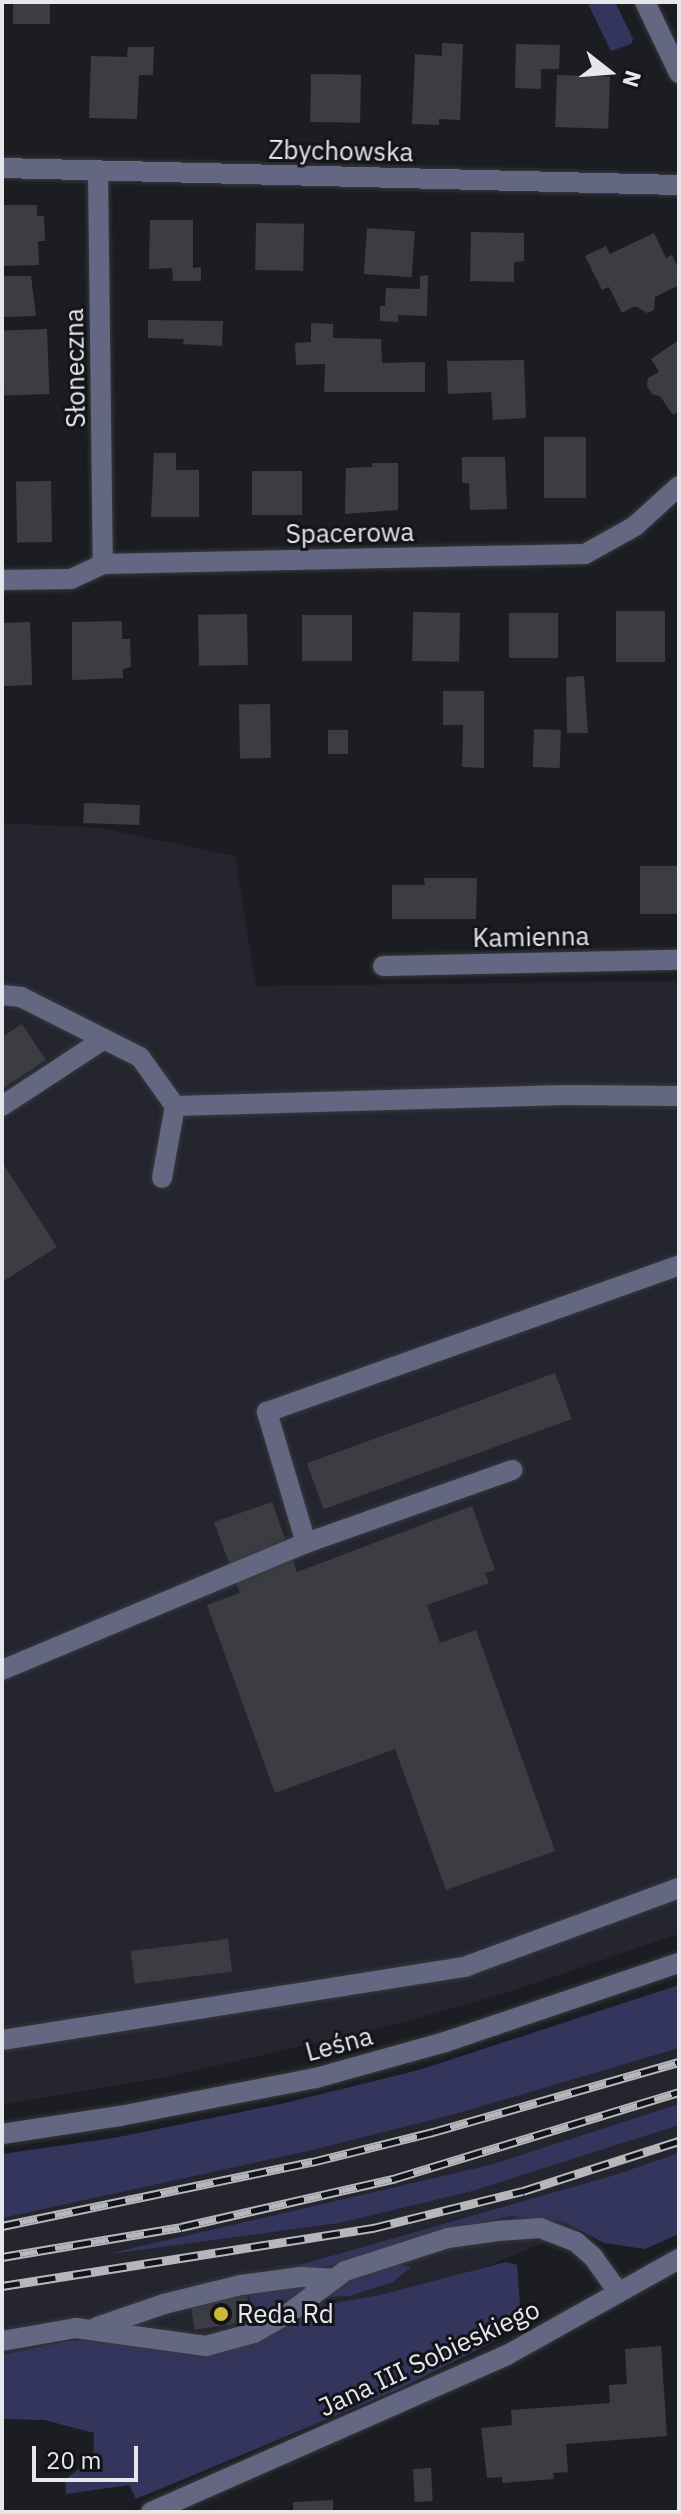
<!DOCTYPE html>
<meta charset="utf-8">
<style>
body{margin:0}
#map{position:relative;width:681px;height:2514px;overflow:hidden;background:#1c1d22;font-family:"IBM Plex Sans",sans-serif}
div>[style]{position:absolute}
.built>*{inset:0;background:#24252f}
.green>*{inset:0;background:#33355d}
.building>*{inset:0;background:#3c3d42;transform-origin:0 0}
.roads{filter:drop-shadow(0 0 2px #38393e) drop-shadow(0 0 2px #38393e)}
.minor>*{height:20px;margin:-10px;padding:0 10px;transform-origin:10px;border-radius:10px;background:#646781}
.rail>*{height:9px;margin-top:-4.5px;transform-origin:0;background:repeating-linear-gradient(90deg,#131419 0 18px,#b7b7bb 0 36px);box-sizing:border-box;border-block:2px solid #b7b7bb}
.dots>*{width:22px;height:22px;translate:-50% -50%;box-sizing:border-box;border:4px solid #131419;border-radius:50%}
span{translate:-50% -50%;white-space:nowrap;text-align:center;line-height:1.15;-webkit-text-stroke:6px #131419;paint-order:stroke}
.street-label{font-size:26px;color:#e7e7eb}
.poi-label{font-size:26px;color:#e7e7eb}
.left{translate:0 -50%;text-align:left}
.frame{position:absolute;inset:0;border:4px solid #e7e7eb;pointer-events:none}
.north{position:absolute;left:569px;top:32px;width:80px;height:80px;-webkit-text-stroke:6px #131419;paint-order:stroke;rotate:107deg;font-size:22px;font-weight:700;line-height:32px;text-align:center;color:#e7e7eb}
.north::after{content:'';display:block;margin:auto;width:28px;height:36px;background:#e7e7eb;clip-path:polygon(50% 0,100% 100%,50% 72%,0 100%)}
.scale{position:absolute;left:32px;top:2446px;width:106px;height:36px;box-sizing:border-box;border:4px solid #e7e7eb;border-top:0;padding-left:10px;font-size:24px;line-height:28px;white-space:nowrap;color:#e7e7eb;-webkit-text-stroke:6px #131419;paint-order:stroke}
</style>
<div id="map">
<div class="built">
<div style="clip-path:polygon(2px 823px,100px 828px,235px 856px,256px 986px,679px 981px,679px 1934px,502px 1994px,401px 2023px,176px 2075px,2px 2105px)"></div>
<div style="clip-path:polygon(679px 1985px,679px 2188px,411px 2297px,2px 2404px,2px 2159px,241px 2114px,453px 2064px)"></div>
</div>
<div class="green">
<div style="clip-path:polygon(587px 2px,615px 2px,633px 39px,631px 44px,611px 51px)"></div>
<div style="clip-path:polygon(679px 1985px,679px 2048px,455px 2114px,308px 2151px,2px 2218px,2px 2154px,114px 2138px,285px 2103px,419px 2070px)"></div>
<div style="clip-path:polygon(679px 2104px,679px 2125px,472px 2191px,339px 2223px,103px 2255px,490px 2165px)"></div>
<div style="clip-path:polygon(679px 2153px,679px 2234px,645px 2249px,604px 2243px,564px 2222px,510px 2216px,428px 2235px,339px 2264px,295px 2272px,282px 2270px,615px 2175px)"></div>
<div style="clip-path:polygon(391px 2262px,411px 2267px,393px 2282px,349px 2296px,328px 2297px,343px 2283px)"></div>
<div style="clip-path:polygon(506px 2262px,517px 2265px,520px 2305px,514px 2328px,491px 2343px,397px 2390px,136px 2499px,129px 2485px,66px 2494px,65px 2479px,93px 2459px,94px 2433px,44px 2420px,2px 2419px,2px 2355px,68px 2341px,272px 2333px,324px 2305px,380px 2295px)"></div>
<div style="clip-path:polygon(298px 2285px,304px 2288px,254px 2325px,249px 2293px)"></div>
</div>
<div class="building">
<div style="left:13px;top:2px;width:37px;height:22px"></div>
<div style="clip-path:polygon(442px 43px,463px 44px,460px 120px,439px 119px,439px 125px,412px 124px,415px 54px,442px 56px)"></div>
<div style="clip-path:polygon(516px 44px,560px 45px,559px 69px,541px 69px,541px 89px,515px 88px)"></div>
<div style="clip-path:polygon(128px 47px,154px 47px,153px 75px,139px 75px,137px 119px,89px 118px,91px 56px,127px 57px)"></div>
<div style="left:311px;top:74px;width:50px;height:48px;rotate:1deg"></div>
<div style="left:557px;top:75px;width:53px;height:52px;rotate:2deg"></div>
<div style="clip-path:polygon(2px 205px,37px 205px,37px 216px,44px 216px,45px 241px,38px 241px,39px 265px,2px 266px)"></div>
<div style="clip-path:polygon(150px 220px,193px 220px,193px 268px,201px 267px,201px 281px,173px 281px,172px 268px,149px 269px)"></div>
<div style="left:256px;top:223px;width:48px;height:47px;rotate:1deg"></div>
<div style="left:367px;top:228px;width:48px;height:46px;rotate:4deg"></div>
<div style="clip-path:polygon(471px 232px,524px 233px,524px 261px,514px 262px,514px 282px,470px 281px)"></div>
<div style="clip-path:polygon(654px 233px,666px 258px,672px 255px,679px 269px,679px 285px,655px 297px,654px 310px,647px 313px,635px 306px,622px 313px,609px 287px,602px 290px,585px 256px,606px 246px,610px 254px)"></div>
<div style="clip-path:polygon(428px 275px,427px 316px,398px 315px,398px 322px,380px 321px,380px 306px,385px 306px,386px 288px,420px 289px,420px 276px)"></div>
<div style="clip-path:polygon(2px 276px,31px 276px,36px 316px,2px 317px)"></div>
<div style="clip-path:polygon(148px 320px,223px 321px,222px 346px,183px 344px,184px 339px,148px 338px)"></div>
<div style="clip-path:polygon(311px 323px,333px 324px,333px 338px,381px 339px,382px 363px,425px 362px,425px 392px,324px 392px,325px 364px,296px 365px,295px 343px,311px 342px)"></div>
<div style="left:47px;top:329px;width:65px;height:45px;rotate:88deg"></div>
<div style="clip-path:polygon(679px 340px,679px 411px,673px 415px,660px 396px,652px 394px,647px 386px,648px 378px,659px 372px,651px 359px)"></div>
<div style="clip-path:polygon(524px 360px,526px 418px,493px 420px,491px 392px,448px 394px,447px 361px)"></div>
<div style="left:544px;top:437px;width:42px;height:61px"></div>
<div style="clip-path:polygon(154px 453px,176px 453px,176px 470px,199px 470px,199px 517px,151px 517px)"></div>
<div style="clip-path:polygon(462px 457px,505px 457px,507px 509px,470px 510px,469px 483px,462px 483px)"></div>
<div style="clip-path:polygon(372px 463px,398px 463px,398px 510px,345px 514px,346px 468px,372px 467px)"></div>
<div style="left:302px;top:471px;width:44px;height:50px;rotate:90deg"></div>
<div style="left:51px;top:481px;width:61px;height:35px;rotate:89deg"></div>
<div style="left:616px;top:611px;width:49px;height:51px"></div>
<div style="left:413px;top:612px;width:47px;height:49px;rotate:1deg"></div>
<div style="left:509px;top:613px;width:49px;height:45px"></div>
<div style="left:247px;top:614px;width:51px;height:49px;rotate:89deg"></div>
<div style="left:352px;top:615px;width:46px;height:50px;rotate:90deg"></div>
<div style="clip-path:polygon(122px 621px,122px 639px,130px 639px,131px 667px,123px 669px,123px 678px,72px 680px,72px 622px)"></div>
<div style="left:30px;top:622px;width:63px;height:28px;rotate:88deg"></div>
<div style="clip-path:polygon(584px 676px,588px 733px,567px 733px,566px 677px)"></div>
<div style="clip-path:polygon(443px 691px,484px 691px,484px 768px,462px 767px,463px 725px,443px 725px)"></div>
<div style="left:270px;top:704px;width:54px;height:31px;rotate:89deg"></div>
<div style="left:534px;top:729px;width:27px;height:38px;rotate:2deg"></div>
<div style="left:328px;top:730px;width:20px;height:24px"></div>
<div style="left:84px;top:803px;width:56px;height:20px;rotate:2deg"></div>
<div style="left:679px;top:866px;width:48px;height:39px;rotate:90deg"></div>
<div style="clip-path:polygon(424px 878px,477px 878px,476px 919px,392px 919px,392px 885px,425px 885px)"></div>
<div style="clip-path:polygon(22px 1024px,46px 1060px,2px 1089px,2px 1037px)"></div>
<div style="clip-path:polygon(2px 1162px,57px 1247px,2px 1282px)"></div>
<div style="left:555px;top:1373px;width:49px;height:264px;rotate:70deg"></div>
<div style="clip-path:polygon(272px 1502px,297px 1572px,472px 1506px,495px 1570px,485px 1573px,489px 1583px,427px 1605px,440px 1643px,476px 1630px,555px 1851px,446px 1890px,395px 1749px,275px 1793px,207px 1605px,240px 1593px,214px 1522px)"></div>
<div style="left:228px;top:1939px;width:33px;height:98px;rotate:83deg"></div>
<div style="left:247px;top:2295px;width:27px;height:57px;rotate:82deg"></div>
<div style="clip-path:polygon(661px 2346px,667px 2436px,566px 2444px,568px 2472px,553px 2473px,554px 2479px,502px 2483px,502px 2477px,487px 2478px,481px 2428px,512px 2425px,511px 2410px,610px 2403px,609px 2385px,627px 2384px,625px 2349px)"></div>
<div style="left:431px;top:2468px;width:33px;height:18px;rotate:87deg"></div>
<div style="clip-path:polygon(333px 2500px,333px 2512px,293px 2512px,293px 2502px)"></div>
</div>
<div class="roads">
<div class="minor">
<div style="left:645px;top:2px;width:79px;rotate:64.4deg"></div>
<div style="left:2px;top:168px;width:677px;rotate:1.44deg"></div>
<div style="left:98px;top:172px;width:392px;rotate:89.3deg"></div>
<div style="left:2px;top:580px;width:69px;rotate:-0.8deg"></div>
<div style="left:71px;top:579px;width:35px;rotate:-25deg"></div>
<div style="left:103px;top:564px;width:482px;rotate:-1.2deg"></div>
<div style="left:585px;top:554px;width:57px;rotate:-29.2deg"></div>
<div style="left:635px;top:526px;width:59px;rotate:-42.3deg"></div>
<div style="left:383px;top:966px;width:296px;rotate:-1.2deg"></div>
<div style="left:2px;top:995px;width:19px;rotate:6deg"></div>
<div style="left:21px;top:997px;width:133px;rotate:26.8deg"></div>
<div style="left:140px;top:1057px;width:60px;rotate:54.5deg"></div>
<div style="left:2px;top:1106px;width:122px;rotate:-33.3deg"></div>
<div style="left:162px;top:1178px;width:73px;rotate:-79.8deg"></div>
<div style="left:175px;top:1106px;width:391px;rotate:-1.6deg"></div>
<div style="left:566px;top:1095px;width:113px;rotate:0.5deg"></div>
<div style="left:306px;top:1543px;width:137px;rotate:-106.6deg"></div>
<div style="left:267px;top:1412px;width:437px;rotate:-19.6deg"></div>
<div style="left:2px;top:1670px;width:329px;rotate:-22.7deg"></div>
<div style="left:306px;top:1543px;width:219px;rotate:-19.5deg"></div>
<div style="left:2px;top:2040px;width:471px;rotate:-9deg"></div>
<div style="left:467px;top:1966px;width:226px;rotate:-20.2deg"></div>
<div style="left:2px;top:2134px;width:119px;rotate:-8.7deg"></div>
<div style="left:120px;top:2116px;width:200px;rotate:-11deg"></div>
<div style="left:316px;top:2078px;width:134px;rotate:-15.6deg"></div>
<div style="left:445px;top:2042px;width:247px;rotate:-18.7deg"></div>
<div style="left:97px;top:2327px;width:71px;rotate:-18.9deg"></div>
<div style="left:164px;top:2304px;width:79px;rotate:-13.9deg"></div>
<div style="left:241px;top:2285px;width:61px;rotate:-7.6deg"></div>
<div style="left:301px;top:2277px;width:33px;rotate:3deg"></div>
<div style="left:2px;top:2341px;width:75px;rotate:-10deg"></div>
<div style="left:76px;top:2328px;width:131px;rotate:7.9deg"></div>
<div style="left:206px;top:2346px;width:50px;rotate:-15.2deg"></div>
<div style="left:254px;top:2333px;width:40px;rotate:-29.7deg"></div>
<div style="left:289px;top:2313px;width:70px;rotate:-36.9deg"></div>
<div style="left:345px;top:2271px;width:108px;rotate:-17.8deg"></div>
<div style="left:448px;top:2238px;width:50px;rotate:-8deg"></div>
<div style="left:498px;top:2231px;width:42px;rotate:-4.1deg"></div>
<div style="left:540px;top:2228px;width:39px;rotate:21deg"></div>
<div style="left:576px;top:2242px;width:23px;rotate:41deg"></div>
<div style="left:593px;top:2257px;width:44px;rotate:54.2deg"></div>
<div style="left:151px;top:2512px;width:389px;rotate:-23.8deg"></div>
<div style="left:507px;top:2355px;width:197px;rotate:-29.2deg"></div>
</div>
</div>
<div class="rail">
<div style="left:2px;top:2226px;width:317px;rotate:-11.7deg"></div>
<div style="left:312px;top:2162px;width:125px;rotate:-13.9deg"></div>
<div style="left:433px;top:2132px;width:256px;rotate:-15.9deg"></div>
<div style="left:2px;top:2257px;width:181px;rotate:-9.5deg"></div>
<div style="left:181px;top:2227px;width:221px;rotate:-12.8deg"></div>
<div style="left:396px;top:2178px;width:296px;rotate:-16.9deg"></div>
<div style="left:2px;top:2286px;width:376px;rotate:-8.9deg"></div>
<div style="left:373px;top:2228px;width:154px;rotate:-13.9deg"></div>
<div style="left:523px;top:2191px;width:164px;rotate:-17.8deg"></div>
</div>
<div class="dots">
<div style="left:221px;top:2314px;background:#cdb938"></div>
</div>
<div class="street-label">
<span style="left:341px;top:151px;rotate:1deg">Zbychowska</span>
<span style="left:75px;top:368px;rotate:-91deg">Słoneczna</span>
<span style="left:350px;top:533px;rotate:-1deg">Spacerowa</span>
<span style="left:531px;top:937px;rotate:-1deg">Kamienna</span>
<span style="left:339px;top:2044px;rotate:-15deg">Leśna</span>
<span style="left:429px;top:2358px;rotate:-25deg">Jana III Sobieskiego</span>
</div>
<div class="poi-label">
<span class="left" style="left:237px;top:2314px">Reda Rd</span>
</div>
<div class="frame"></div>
<div class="north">N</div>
<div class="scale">20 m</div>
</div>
